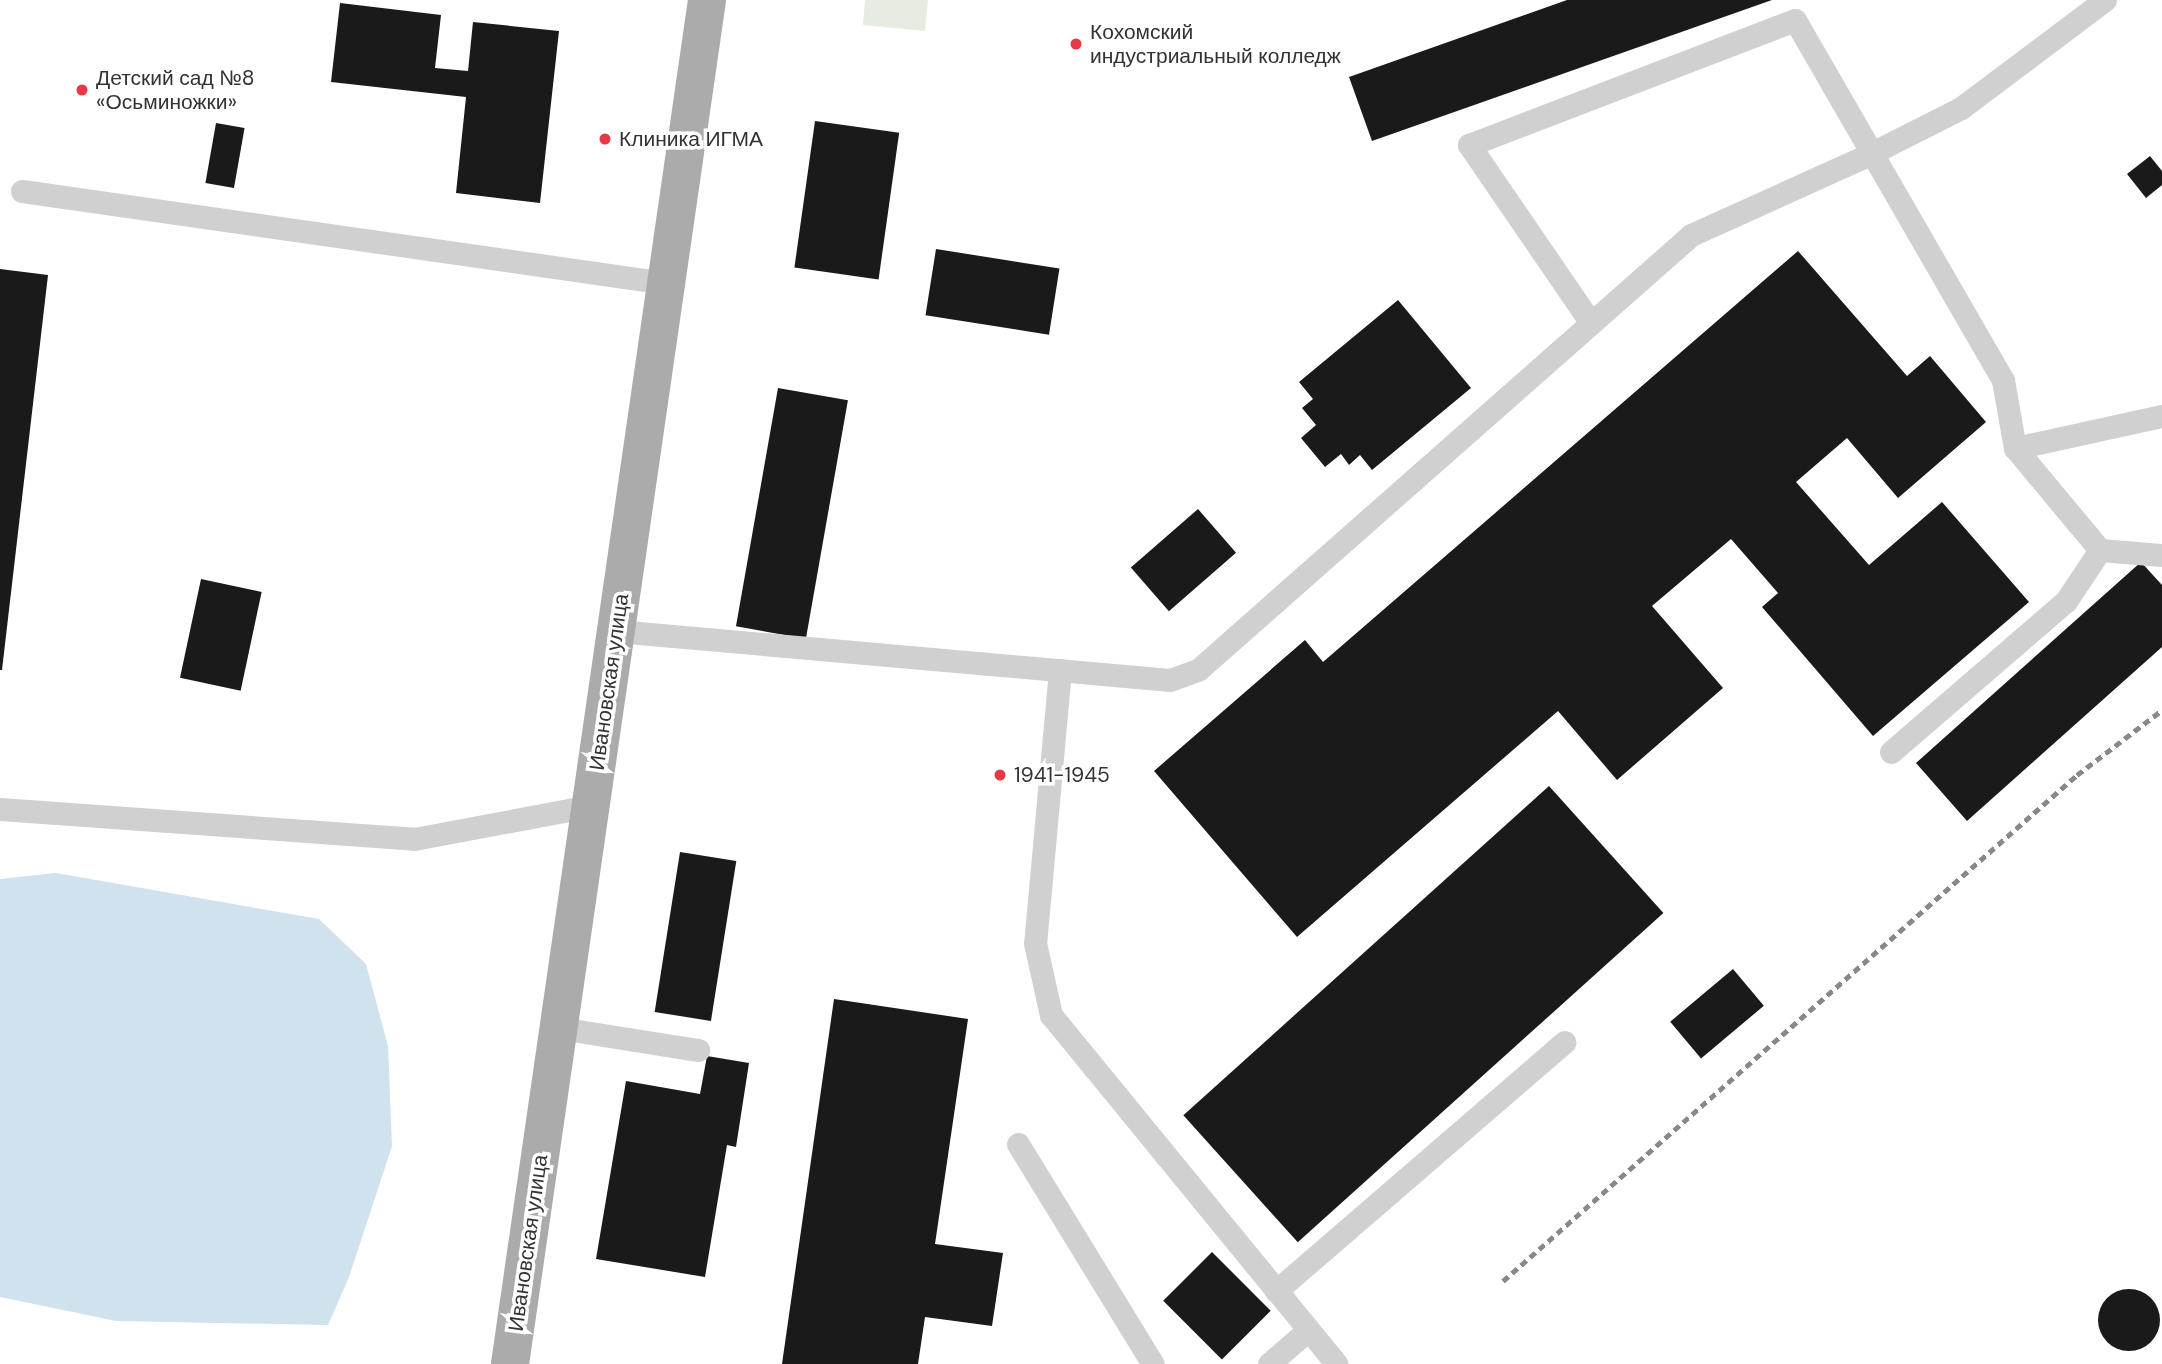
<!DOCTYPE html>
<meta charset="utf-8">
<style>
body{margin:0}
#map{position:relative;width:2162px;height:1364px;overflow:hidden;background:#fff;font-family:"DM Sans",sans-serif}
div>[style]{position:absolute}
.green>*{inset:0;background:#e6ecdf}
.water>*{inset:0;background:#cfe2ee}
.building>*{inset:0;background:#1a1a1a;transform-origin:0 0}
.round{border-radius:50%}
.lane>*{height:23px;margin:-11.5px;padding:0 11.5px;transform-origin:11.5px;border-radius:11.5px;background:#d0d0d0}
.primary>*{height:38px;margin:-19px;padding:0 19px;transform-origin:19px;border-radius:19px;background:#ababab}
.rail>*{height:5px;margin-top:-2.5px;transform-origin:0;background:repeating-linear-gradient(90deg,#888 0 7px,transparent 0 12px)}
.dots>*{width:19px;height:19px;translate:-50% -50%;box-sizing:border-box;border:4px solid #fff;border-radius:50%}
span{translate:-50% -50%;white-space:nowrap;text-align:center;line-height:1.15;-webkit-text-stroke:7px #fff;paint-order:stroke}
.poi-label{font-size:21px;color:#333}
.left{translate:0 -50%;text-align:left}
.street-label{font-size:21px;color:#333}
</style>
<div id="map">
<div class="green">
<div style="clip-path:polygon(865px 0,928px 0,925px 31px,863px 25px)"></div>
</div>
<div class="water">
<div style="clip-path:polygon(56px 873px,319px 919px,366px 964px,388px 1046px,392px 1146px,349px 1277px,328px 1325px,116px 1321px,0 1297px,0 879px)"></div>
</div>
<div class="building">
<div style="clip-path:polygon(1567px 0,1772px 0,1372px 141px,1349px 77px)"></div>
<div style="clip-path:polygon(340px 3px,441px 15px,435px 68px,468px 71px,473px 22px,559px 31px,540px 203px,456px 193px,466px 97px,331px 82px)"></div>
<div style="left:815px;top:121px;width:85px;height:148px;rotate:8deg"></div>
<div style="left:216px;top:123px;width:29px;height:61px;rotate:10deg"></div>
<div style="clip-path:polygon(2150px 156px,2162px 171px,2162px 185px,2146px 198px,2127px 174px)"></div>
<div style="left:936px;top:249px;width:125px;height:67px;rotate:9deg"></div>
<div style="clip-path:polygon(1798px 251px,1907px 376px,1930px 356px,1986px 422px,1898px 498px,1847px 438px,1796px 482px,1869px 565px,1942px 502px,2029px 602px,1873px 736px,1762px 607px,1778px 593px,1731px 539px,1652px 606px,1723px 688px,1617px 780px,1558px 711px,1297px 937px,1154px 771px,1305px 640px,1323px 662px)"></div>
<div style="clip-path:polygon(0 269px,48px 275px,2px 670px,0 670px)"></div>
<div style="clip-path:polygon(1398px 300px,1471px 388px,1372px 470px,1360px 455px,1349px 465px,1341px 454px,1325px 467px,1301px 438px,1316px 425px,1302px 408px,1313px 399px,1299px 382px)"></div>
<div style="left:778px;top:388px;width:71px;height:242px;rotate:10deg"></div>
<div style="left:1198px;top:509px;width:58px;height:89px;rotate:49deg"></div>
<div style="clip-path:polygon(2141px 562px,2162px 585px,2162px 647px,1967px 821px,1916px 763px)"></div>
<div style="left:201px;top:579px;width:62px;height:101px;rotate:12deg"></div>
<div style="left:1549px;top:786px;width:171px;height:492px;rotate:48deg"></div>
<div style="left:680px;top:852px;width:57px;height:162px;rotate:9deg"></div>
<div style="left:1733px;top:969px;width:48px;height:82px;rotate:50deg"></div>
<div style="clip-path:polygon(834px 999px,968px 1019px,935px 1244px,1003px 1253px,992px 1326px,925px 1317px,918px 1364px,782px 1364px)"></div>
<div style="clip-path:polygon(707px 1056px,749px 1063px,736px 1147px,727px 1145px,705px 1277px,596px 1259px,626px 1081px,700px 1094px)"></div>
<div style="left:1212px;top:1252px;width:83px;height:69px;rotate:45deg"></div>
<div class="round" style="left:2098px;top:1289px;width:62px;height:62px"></div>
</div>
<div class="lane">
<div style="left:22px;top:191px;width:651px;rotate:8.13deg"></div>
<div style="left:1591px;top:323px;width:216px;rotate:-124.4deg"></div>
<div style="left:1469px;top:145px;width:349px;rotate:-21deg"></div>
<div style="left:1795px;top:20px;width:416px;rotate:60deg"></div>
<div style="left:2003px;top:380px;width:69px;rotate:80deg"></div>
<div style="left:2015px;top:448px;width:133px;rotate:50.2deg"></div>
<div style="left:2100px;top:550px;width:62px;rotate:4.6deg"></div>
<div style="left:2015px;top:448px;width:150px;rotate:-12.3deg"></div>
<div style="left:616px;top:631px;width:556px;rotate:5.05deg"></div>
<div style="left:1170px;top:680px;width:30px;rotate:-20deg"></div>
<div style="left:1198px;top:670px;width:657px;rotate:-41.42deg"></div>
<div style="left:1691px;top:235px;width:196px;rotate:-24.3deg"></div>
<div style="left:1870px;top:154px;width:102px;rotate:-26.8deg"></div>
<div style="left:1961px;top:108px;width:180px;rotate:-36.9deg"></div>
<div style="left:1060px;top:670px;width:274px;rotate:95.2deg"></div>
<div style="left:1035px;top:943px;width:74px;rotate:77.5deg"></div>
<div style="left:1051px;top:1015px;width:451px;rotate:50.7deg"></div>
<div style="left:1891px;top:752px;width:231px;rotate:-40.8deg"></div>
<div style="left:2066px;top:601px;width:61px;rotate:-56.3deg"></div>
<div style="left:0;top:809px;width:415px;rotate:4.1deg"></div>
<div style="left:414px;top:839px;width:180px;rotate:-10.6deg"></div>
<div style="left:559px;top:1028px;width:141px;rotate:9deg"></div>
<div style="left:1018px;top:1144px;width:258px;rotate:58.5deg"></div>
<div style="left:1276px;top:1291px;width:381px;rotate:-40.8deg"></div>
<div style="left:1269px;top:1364px;width:52px;rotate:-41.1deg"></div>
</div>
<div class="primary">
<div style="left:510px;top:1364px;width:1378px;rotate:-81.78deg"></div>
</div>
<div class="rail">
<div style="left:1503px;top:1281px;width:765px;rotate:-41.4deg"></div>
<div style="left:2077px;top:775px;width:107px;rotate:-37.4deg"></div>
</div>
<div class="dots">
<div style="left:1076px;top:44px;background:#e63946"></div>
<div style="left:82px;top:90px;background:#e63946"></div>
<div style="left:605px;top:139px;background:#e63946"></div>
<div style="left:1000px;top:775px;background:#e63946"></div>
</div>
<div class="poi-label">
<span class="left" style="left:1090px;top:44px">Кохомский<br>индустриальный колледж</span>
<span class="left" style="left:96px;top:90px">Детский сад №8<br>«Осьминожки»</span>
<span class="left" style="left:619px;top:139px">Клиника ИГМА</span>
<span class="left" style="left:1014px;top:775px">1941-1945</span>
</div>
<div class="street-label">
<span style="left:609px;top:682px;rotate:-82deg">Ивановская улица</span>
<span style="left:528px;top:1243px;rotate:-82deg">Ивановская улица</span>
</div>
</div>
